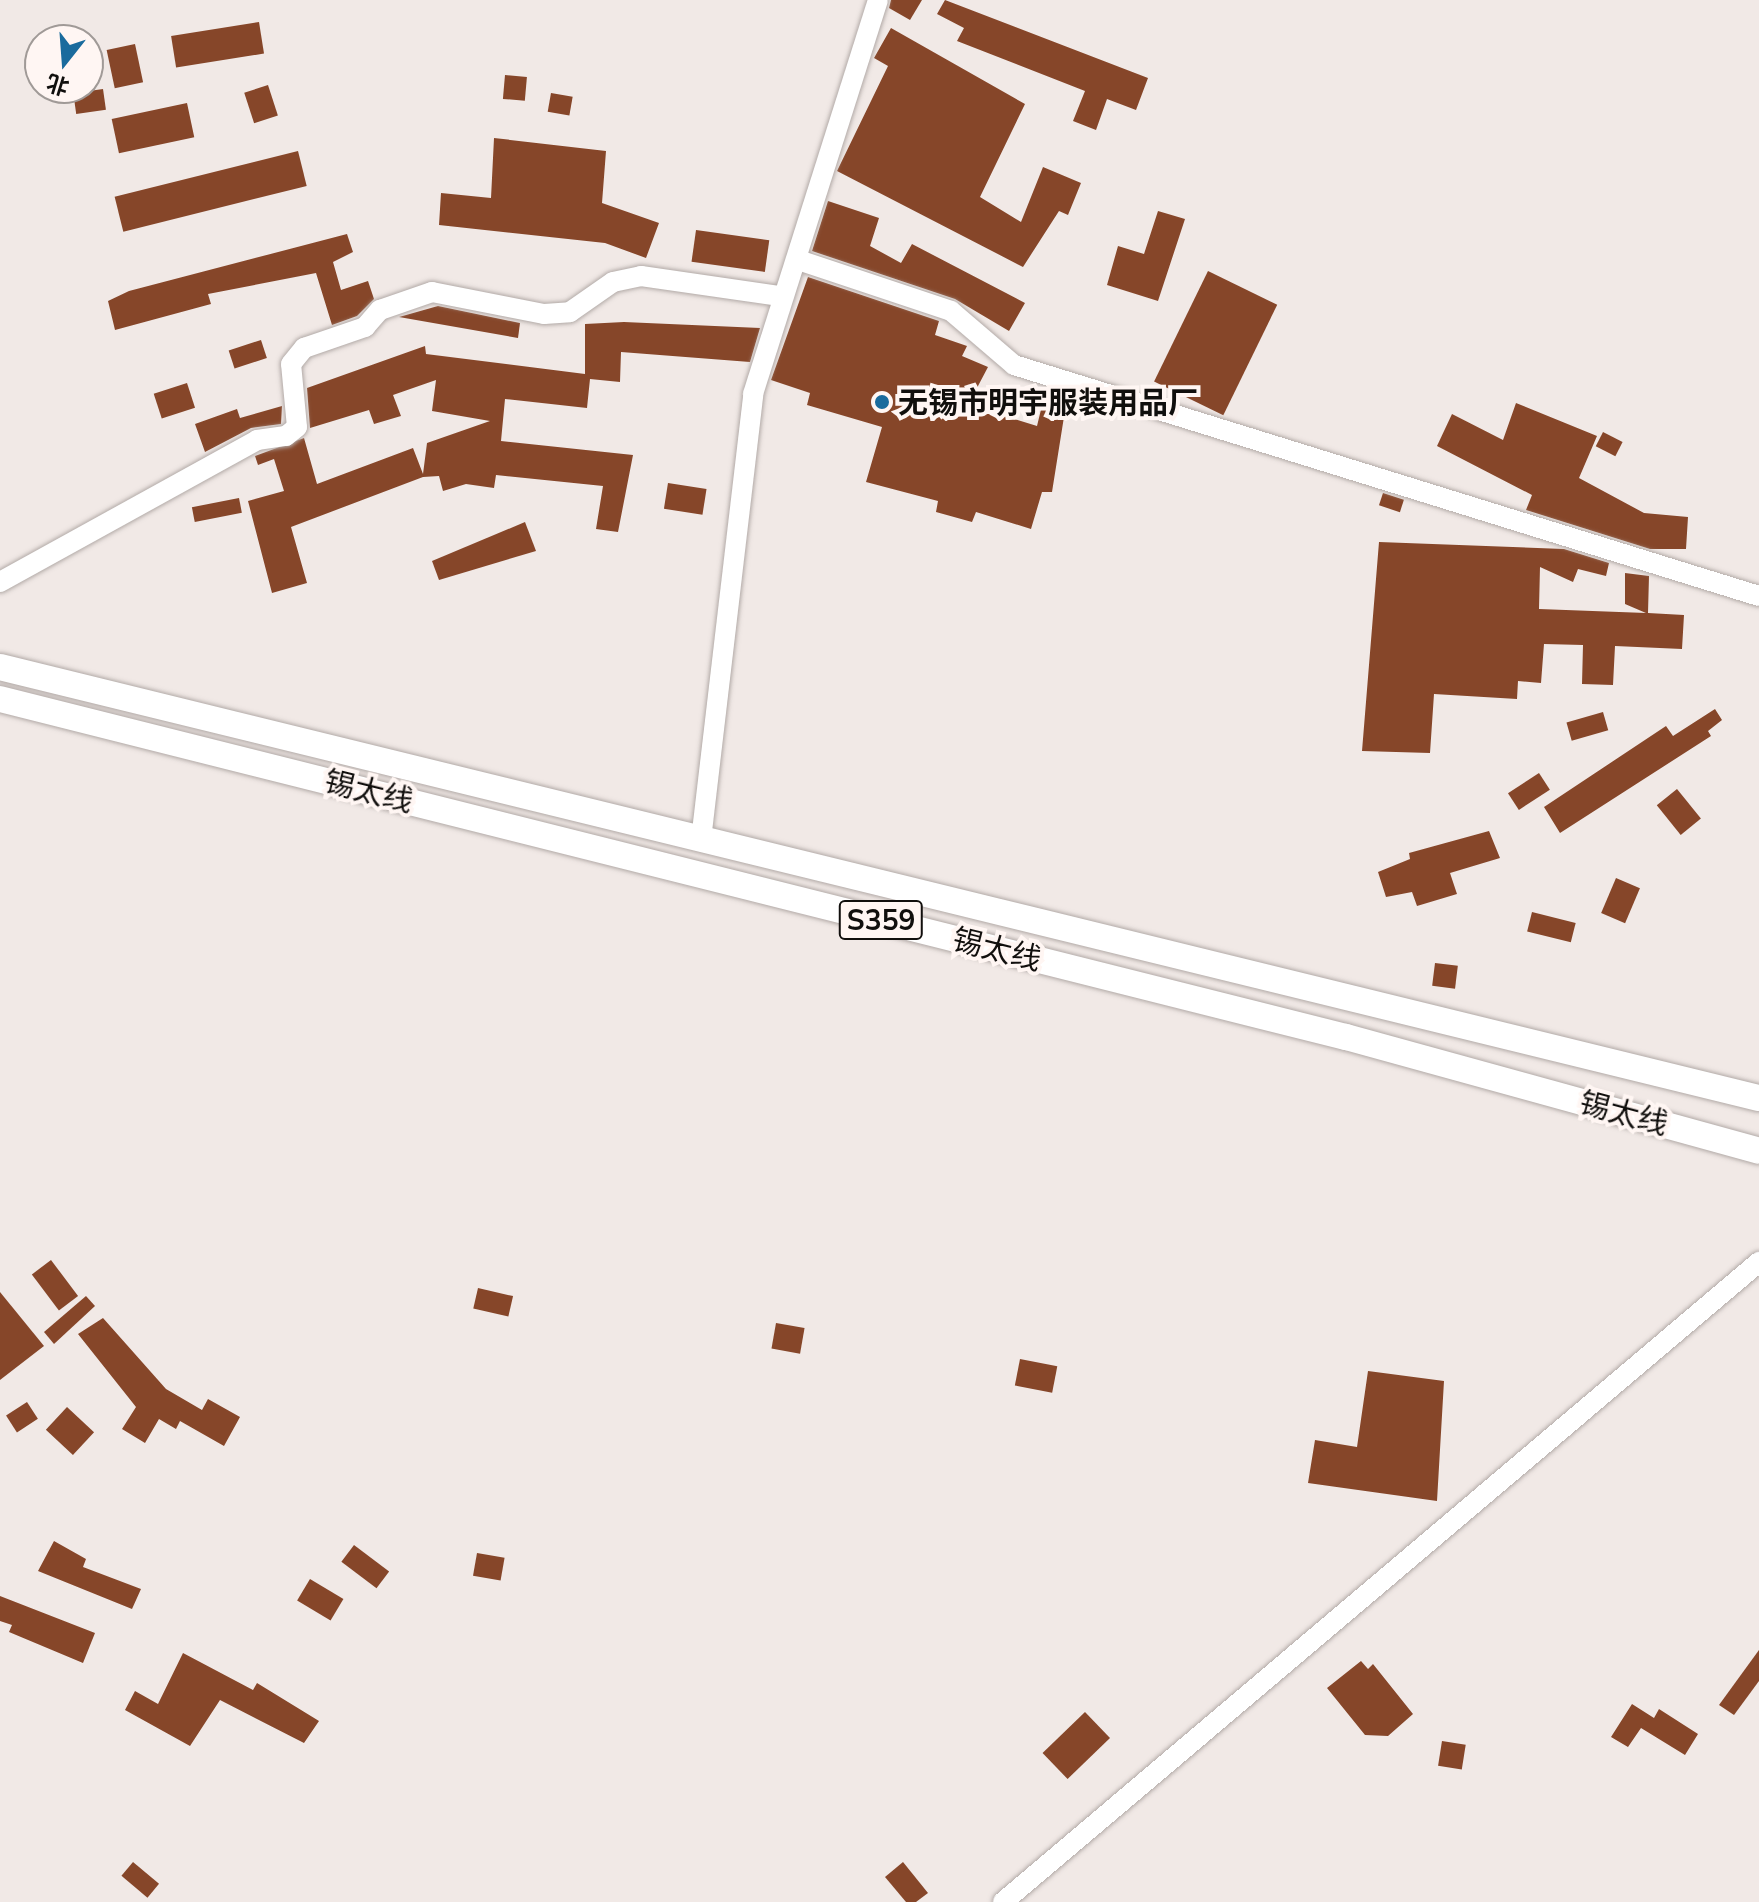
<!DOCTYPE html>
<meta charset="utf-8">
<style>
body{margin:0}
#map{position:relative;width:1759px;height:1902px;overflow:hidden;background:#f1e9e6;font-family:Mulish,"Noto Sans SC",sans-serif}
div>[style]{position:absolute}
.building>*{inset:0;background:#864629;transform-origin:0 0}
.roads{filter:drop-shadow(0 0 2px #b2aaa7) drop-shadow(0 0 2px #b2aaa7)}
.minor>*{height:20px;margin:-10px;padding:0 10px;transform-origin:10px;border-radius:10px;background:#fff}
.major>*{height:26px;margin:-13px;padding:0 13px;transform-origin:13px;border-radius:13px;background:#fff}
.dots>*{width:22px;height:22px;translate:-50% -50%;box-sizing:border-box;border:4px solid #fff6f3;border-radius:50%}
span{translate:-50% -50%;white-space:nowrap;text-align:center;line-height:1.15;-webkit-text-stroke:8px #fff6f3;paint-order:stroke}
.shield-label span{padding:2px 6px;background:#fff6f3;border:2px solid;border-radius:6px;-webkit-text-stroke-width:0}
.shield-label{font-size:28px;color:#110f0d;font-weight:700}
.poi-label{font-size:30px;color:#110f0d;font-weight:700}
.left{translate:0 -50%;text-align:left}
.street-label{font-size:30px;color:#110f0d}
.north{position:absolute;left:24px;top:24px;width:80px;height:80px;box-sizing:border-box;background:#fff6f3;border:2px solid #a09a97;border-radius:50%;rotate:197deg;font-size:22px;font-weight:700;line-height:32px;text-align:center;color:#110f0d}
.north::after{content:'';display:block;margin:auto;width:28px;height:36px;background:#1a6b9d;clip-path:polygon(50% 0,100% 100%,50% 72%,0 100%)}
</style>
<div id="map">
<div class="building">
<div style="clip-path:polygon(891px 0,922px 0,910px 20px,889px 8px)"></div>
<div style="clip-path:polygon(945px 0,1148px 78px,1136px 110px,1107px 99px,1096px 130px,1073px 121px,1085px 91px,957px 41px,964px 28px,937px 14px)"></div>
<div style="left:259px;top:22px;width:32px;height:89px;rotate:81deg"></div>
<div style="clip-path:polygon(891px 28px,1025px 104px,980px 197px,1021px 222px,1043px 167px,1081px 183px,1068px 215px,1059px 211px,1023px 267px,837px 171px,888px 66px,874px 58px)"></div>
<div style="left:135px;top:44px;width:39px;height:29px;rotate:78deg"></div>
<div style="left:505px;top:75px;width:22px;height:24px;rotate:5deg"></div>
<div style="left:268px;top:85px;width:32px;height:25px;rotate:72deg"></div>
<div style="left:103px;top:89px;width:21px;height:30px;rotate:82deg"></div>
<div style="left:551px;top:93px;width:22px;height:19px;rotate:10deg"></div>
<div style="left:187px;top:103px;width:35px;height:77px;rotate:78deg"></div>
<div style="clip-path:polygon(494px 138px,606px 151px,602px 203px,659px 223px,646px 258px,605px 243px,439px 225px,441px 193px,491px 198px)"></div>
<div style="left:298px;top:151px;width:36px;height:189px;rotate:76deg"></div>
<div style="clip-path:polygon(828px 201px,879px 218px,870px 246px,901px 263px,912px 244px,1025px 303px,1009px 331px,955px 299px,812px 251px)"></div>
<div style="clip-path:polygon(1158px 211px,1185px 219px,1158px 301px,1107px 285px,1118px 246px,1144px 254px)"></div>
<div style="left:696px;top:230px;width:74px;height:32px;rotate:8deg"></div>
<div style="clip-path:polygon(347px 234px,353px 252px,333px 262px,341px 290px,368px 281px,374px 299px,357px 316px,332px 325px,316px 273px,208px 294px,211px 304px,115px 330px,108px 301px,129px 291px)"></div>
<div style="left:1208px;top:271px;width:77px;height:123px;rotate:26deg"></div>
<div style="clip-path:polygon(808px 277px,939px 321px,935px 335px,967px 346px,962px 356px,988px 367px,968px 405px,1037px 426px,1046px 389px,1067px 398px,1052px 492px,1042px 492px,1031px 529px,976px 512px,972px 522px,936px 512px,938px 501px,866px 482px,882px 427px,807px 405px,810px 393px,771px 380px)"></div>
<div style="clip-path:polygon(438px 306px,520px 323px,518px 338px,399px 317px)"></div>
<div style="clip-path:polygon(624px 322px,760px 328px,750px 362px,621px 352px,620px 382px,590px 379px,587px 408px,505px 399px,501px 441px,633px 455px,618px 532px,596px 529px,603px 486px,496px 475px,494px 488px,466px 484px,443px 491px,439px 476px,423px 477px,291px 527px,307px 583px,272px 593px,248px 501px,284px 491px,274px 459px,258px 465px,255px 456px,304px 438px,317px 484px,413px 448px,423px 474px,427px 443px,490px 421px,432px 411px,436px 380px,393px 395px,401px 416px,374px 424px,369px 410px,310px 428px,307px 388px,425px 346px,426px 354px,585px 374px,585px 324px)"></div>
<div style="left:261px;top:340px;width:19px;height:34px;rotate:72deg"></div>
<div style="left:187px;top:383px;width:26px;height:35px;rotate:72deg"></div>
<div style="clip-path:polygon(1516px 403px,1597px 436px,1579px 478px,1644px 513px,1688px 517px,1686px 549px,1650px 549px,1526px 510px,1532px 495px,1437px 446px,1452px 414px,1503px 440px)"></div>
<div style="clip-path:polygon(282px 406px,281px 424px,251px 428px,205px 452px,195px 424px,237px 409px,240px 418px)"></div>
<div style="left:1603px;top:432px;width:22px;height:16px;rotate:27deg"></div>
<div style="left:668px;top:483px;width:39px;height:26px;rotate:9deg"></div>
<div style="left:1383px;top:493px;width:22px;height:13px;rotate:18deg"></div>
<div style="left:239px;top:498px;width:15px;height:48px;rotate:79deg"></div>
<div style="clip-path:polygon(525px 522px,536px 551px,439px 580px,432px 561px)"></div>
<div style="clip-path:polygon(1379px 542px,1564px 549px,1609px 563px,1606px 576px,1578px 569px,1573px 582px,1540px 567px,1539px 609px,1646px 613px,1625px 604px,1625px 573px,1649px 576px,1648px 613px,1684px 615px,1682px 649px,1615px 646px,1613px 685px,1582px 684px,1583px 645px,1544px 644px,1541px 683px,1518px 681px,1517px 699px,1434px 694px,1430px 753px,1362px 751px)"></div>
<div style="clip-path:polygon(1715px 709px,1722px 720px,1708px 731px,1711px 736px,1560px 833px,1544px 807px,1666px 726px,1673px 736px)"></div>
<div style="left:1603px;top:712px;width:19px;height:38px;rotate:74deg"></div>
<div style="left:1539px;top:773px;width:20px;height:37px;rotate:57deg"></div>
<div style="left:1677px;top:789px;width:38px;height:26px;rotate:51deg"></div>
<div style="clip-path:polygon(1489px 831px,1500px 858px,1450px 873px,1457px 894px,1417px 906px,1412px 892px,1386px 897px,1378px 872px,1410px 859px,1409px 853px)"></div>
<div style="left:1616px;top:878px;width:26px;height:38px;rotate:23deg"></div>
<div style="left:1532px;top:912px;width:45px;height:20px;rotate:14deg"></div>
<div style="left:1435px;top:963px;width:23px;height:23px;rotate:7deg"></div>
<div style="left:51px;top:1260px;width:45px;height:24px;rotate:53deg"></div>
<div style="left:478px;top:1288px;width:36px;height:21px;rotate:13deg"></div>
<div style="clip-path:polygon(0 1292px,44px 1346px,0 1380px)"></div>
<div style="clip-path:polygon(86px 1296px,95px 1306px,54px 1344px,44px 1332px)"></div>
<div style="clip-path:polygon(103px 1318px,166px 1389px,202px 1410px,208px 1399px,240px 1417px,224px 1446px,180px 1421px,176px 1429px,159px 1419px,145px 1443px,122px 1429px,136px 1407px,78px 1334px)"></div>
<div style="left:776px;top:1323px;width:29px;height:26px;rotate:10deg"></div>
<div style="left:1020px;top:1359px;width:38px;height:27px;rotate:11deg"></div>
<div style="clip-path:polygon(1368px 1371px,1444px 1381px,1437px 1501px,1308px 1483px,1315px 1440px,1357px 1447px)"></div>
<div style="left:27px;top:1402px;width:20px;height:25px;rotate:57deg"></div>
<div style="left:67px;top:1407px;width:37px;height:31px;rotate:43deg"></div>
<div style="clip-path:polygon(54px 1541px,86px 1559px,83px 1567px,141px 1589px,132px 1609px,38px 1571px)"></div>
<div style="left:354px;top:1545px;width:44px;height:21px;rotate:37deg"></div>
<div style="left:477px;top:1553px;width:28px;height:23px;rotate:10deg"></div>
<div style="left:310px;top:1579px;width:39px;height:25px;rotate:31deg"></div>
<div style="clip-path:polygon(0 1596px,95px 1633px,83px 1663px,9px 1632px,12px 1625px,0 1621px)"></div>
<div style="clip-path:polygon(1759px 1650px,1759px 1681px,1734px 1715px,1719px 1705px)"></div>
<div style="clip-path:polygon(183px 1653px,253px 1690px,257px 1683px,319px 1721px,304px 1743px,220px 1700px,190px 1746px,125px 1710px,135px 1691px,158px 1704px)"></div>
<div style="clip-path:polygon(1361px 1661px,1368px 1669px,1373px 1664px,1413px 1714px,1388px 1736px,1365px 1735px,1327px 1688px)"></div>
<div style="clip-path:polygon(1632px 1704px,1654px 1718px,1659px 1709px,1698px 1734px,1685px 1755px,1641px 1728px,1628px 1747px,1611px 1737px)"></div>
<div style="left:1085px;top:1712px;width:36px;height:59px;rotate:46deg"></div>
<div style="left:1442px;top:1741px;width:24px;height:25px;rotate:9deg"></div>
<div style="left:133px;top:1862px;width:34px;height:18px;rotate:40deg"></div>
<div style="clip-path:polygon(903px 1862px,928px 1893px,916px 1902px,906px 1902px,885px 1877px)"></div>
</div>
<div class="roads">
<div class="minor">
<div style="left:798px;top:260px;width:161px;rotate:18.4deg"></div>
<div style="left:951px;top:311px;width:83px;rotate:40.6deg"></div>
<div style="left:1014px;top:365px;width:780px;rotate:17.23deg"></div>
<div style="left:0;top:582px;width:294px;rotate:-28.9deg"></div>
<div style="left:257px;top:440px;width:29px;rotate:-8deg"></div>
<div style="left:286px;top:436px;width:14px;rotate:-39deg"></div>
<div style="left:297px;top:427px;width:63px;rotate:-95.4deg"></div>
<div style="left:291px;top:364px;width:21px;rotate:-51deg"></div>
<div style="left:304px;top:348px;width:65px;rotate:-19deg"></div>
<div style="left:365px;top:327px;width:23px;rotate:-49deg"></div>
<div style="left:380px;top:310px;width:55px;rotate:-19.1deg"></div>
<div style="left:432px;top:292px;width:114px;rotate:11.1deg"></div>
<div style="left:544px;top:314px;width:26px;rotate:-4deg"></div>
<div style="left:570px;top:312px;width:52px;rotate:-34.9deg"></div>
<div style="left:613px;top:282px;width:29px;rotate:-12deg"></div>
<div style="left:641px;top:276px;width:139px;rotate:8.2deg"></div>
<div style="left:701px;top:840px;width:449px;rotate:-83.3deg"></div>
<div style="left:753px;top:394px;width:413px;rotate:-72.4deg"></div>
<div style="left:1003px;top:1902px;width:991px;rotate:-40.25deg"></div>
</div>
<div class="major">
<div style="left:0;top:667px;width:1811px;rotate:13.77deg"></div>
<div style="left:0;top:699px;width:1388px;rotate:14.1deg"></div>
<div style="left:1346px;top:1037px;width:428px;rotate:15.4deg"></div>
</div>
</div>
<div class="dots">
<div style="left:882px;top:402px;background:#1a6b9d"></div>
</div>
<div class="shield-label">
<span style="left:881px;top:920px">S359</span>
</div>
<div class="poi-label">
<span class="left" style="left:898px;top:402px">无锡市明宇服装用品厂</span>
</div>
<div class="street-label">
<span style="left:369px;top:791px;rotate:14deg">锡太线</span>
<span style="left:997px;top:949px;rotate:14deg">锡太线</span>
<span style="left:1624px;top:1113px;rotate:15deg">锡太线</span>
</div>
<div class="north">北</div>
</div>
